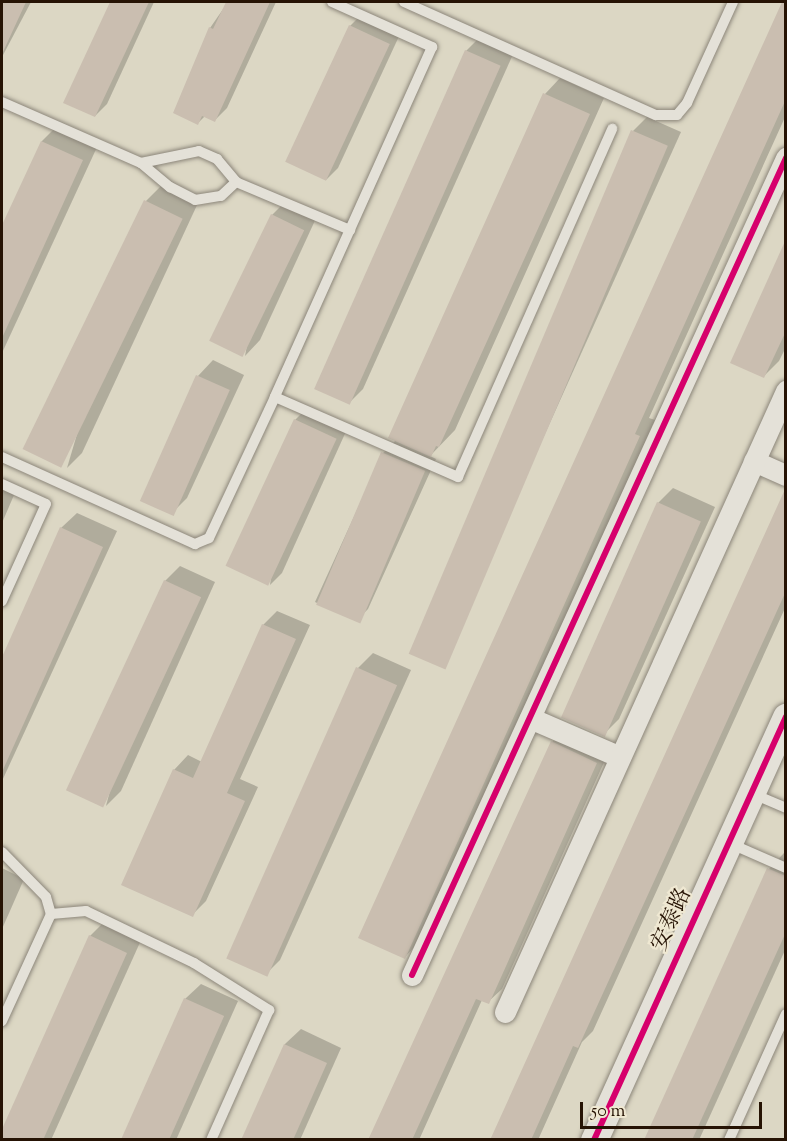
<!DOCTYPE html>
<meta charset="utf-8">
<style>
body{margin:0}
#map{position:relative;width:787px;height:1141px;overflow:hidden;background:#dcd7c4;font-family:"Sorts Mill Goudy","Noto Serif SC",serif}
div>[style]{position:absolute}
.shadow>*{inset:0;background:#0003}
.building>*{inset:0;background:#cabeb0;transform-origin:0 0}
.roads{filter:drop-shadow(0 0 2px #8c867a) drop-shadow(0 0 2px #8c867a)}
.service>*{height:10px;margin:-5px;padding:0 5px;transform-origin:5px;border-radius:5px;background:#e4e1d8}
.minor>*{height:21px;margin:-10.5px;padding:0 10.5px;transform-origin:10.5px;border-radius:10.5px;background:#e4e1d8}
.tertiary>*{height:27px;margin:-13.5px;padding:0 13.5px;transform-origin:13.5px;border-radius:13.5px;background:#e4e1d8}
.cycleway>*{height:6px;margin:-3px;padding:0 3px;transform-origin:3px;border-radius:3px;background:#d6006c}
span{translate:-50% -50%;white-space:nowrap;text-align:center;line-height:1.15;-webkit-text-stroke:4.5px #efe8d2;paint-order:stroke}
.street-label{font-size:22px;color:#261304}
.frame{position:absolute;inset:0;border:3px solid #261304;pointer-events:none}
.scale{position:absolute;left:580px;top:1102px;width:182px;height:27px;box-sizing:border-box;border:3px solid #261304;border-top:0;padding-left:8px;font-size:18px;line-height:21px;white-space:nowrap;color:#261304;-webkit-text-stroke:4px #efe8d2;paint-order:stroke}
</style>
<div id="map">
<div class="shadow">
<div style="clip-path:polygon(2px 2px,31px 2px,2px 57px)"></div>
<div style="clip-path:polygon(111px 2px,154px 2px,107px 104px,95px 116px,65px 102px)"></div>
<div style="clip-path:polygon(228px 2px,276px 2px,227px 108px,215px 120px,205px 116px,198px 123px,210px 28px)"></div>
<div style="clip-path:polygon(784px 2px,786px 115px,649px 418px,655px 420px,420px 941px,405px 957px,360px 937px)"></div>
<div style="clip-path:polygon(362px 14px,401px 32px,338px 168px,326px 180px,350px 26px)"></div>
<div style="clip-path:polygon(480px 37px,514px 52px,363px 389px,349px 403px,466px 51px)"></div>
<div style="clip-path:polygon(560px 78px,604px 98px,455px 430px,430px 456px,436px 459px,368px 609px,356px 621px,315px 602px,383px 453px,396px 440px,390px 437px,545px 94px)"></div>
<div style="clip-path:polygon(647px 117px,681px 132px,448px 649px,434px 663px,633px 131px)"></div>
<div style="clip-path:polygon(57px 126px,98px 145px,2px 353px,2px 229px,42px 141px)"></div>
<div style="clip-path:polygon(161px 186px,198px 203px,82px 453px,67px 468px,146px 201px)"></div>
<div style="clip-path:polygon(287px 200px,318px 214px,260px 340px,245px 356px,272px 215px)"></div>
<div style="clip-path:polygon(786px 245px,786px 347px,779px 361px,764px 376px)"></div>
<div style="clip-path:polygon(213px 360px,244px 375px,187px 498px,171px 514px,198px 376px)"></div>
<div style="clip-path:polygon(307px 408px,348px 427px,282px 573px,270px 585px,295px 420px)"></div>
<div style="clip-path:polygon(2px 481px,17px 488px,2px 523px)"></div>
<div style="clip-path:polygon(673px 488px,715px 507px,619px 719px,604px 734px,658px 503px)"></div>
<div style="clip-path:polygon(786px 490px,786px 606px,593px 1031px,582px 1042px,538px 1140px,492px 1140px)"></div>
<div style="clip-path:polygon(77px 513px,117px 531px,2px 781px,2px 660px,61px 528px)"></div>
<div style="clip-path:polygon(180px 566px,215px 582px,121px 791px,106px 806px,165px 581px)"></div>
<div style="clip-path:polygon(277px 611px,310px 625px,240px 779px,258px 787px,206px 901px,192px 915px,174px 770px,188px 755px,202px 762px,263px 625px)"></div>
<div style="clip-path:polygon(373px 653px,411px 670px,280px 960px,265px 975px,358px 668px)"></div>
<div style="clip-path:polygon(566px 728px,610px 749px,502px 989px,488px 1002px,482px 1000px,419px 1140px,371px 1140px,552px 742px)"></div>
<div style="clip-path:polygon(784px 853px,786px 948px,699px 1140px,646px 1140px,769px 869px)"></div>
<div style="clip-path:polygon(2px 868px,24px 879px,2px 929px)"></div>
<div style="clip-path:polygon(105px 921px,142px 938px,51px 1140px,2px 1140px,90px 936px)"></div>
<div style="clip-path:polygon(201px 984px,238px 1001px,176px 1140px,122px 1140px,185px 999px)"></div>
<div style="clip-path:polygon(301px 1029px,341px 1048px,300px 1140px,242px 1140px,285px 1044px)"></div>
</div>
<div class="building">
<div style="clip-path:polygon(2px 2px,26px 2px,2px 54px)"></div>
<div style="clip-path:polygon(110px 2px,149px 2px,95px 117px,63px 103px)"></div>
<div style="clip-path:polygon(226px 2px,270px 2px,215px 122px,202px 116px,198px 125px,173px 113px,209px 27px,213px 29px)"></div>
<div style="clip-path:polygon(782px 2px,786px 2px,786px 99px,635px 434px,640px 436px,405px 959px,358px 938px)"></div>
<div style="left:349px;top:25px;width:45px;height:151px;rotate:25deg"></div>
<div style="left:465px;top:50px;width:39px;height:371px;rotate:24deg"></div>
<div style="clip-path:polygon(543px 93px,590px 114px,439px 447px,436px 446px,431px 457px,388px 438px)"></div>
<div style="left:631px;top:130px;width:40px;height:569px;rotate:23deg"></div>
<div style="clip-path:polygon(41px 141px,83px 160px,2px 338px,2px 225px)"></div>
<div style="left:144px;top:200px;width:43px;height:277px;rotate:26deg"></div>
<div style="left:271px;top:214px;width:37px;height:141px;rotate:26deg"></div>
<div style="clip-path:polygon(786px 239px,786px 331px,764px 378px,730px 363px)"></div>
<div style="left:196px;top:375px;width:37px;height:138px;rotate:24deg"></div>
<div style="left:294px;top:419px;width:47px;height:162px;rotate:25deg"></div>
<div style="left:381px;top:452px;width:48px;height:166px;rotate:23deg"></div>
<div style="clip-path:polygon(786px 487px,786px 591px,708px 763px,578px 1048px,573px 1046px,531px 1140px,490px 1140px)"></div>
<div style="left:657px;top:502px;width:48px;height:236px;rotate:24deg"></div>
<div style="clip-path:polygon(60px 527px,103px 547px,2px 772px,2px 657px)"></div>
<div style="left:164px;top:580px;width:41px;height:232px;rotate:25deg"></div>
<div style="clip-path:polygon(262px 624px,296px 639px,227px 793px,245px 801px,193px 917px,121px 885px,173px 769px,193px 778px)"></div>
<div style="left:356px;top:667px;width:45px;height:319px;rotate:24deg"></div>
<div style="clip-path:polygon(551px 741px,597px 763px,489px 1004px,476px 999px,412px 1140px,368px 1140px)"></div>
<div style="clip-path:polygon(767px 868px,786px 876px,786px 932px,692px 1140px,644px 1140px)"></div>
<div style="clip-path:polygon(89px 935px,127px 953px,43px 1140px,2px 1140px,2px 1129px)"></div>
<div style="left:184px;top:998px;width:44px;height:156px;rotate:24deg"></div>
<div style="clip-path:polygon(284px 1044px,327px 1063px,293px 1140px,241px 1140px)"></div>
</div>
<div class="roads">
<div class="service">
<div style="left:332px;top:2px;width:110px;rotate:24.2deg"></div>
<div style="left:432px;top:47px;width:384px;rotate:114.2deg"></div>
<div style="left:275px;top:397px;width:200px;rotate:23.6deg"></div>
<div style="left:458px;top:477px;width:381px;rotate:-66.1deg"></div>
<div style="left:404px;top:2px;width:276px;rotate:24.2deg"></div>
<div style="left:656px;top:115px;width:21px"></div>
<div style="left:677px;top:115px;width:16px;rotate:-50deg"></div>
<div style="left:687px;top:103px;width:111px;rotate:-65.5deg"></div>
<div style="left:2px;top:102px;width:152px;rotate:23.7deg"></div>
<div style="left:141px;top:163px;width:38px;rotate:40deg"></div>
<div style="left:170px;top:187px;width:28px;rotate:27deg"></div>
<div style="left:195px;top:200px;width:26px;rotate:-9deg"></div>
<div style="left:221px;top:196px;width:21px;rotate:-43deg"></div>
<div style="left:236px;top:182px;width:124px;rotate:22.8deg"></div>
<div style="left:141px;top:163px;width:59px;rotate:-11.7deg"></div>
<div style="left:199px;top:151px;width:20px;rotate:24deg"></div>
<div style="left:217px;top:159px;width:30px;rotate:50deg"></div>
<div style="left:2px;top:457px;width:212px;rotate:24.3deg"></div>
<div style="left:195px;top:544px;width:15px;rotate:-23deg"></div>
<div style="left:209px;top:538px;width:156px;rotate:-64.9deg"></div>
<div style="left:2px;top:484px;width:48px;rotate:24.4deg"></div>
<div style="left:46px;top:504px;width:107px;rotate:114.4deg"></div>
<div style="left:751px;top:793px;width:38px;rotate:23deg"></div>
<div style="left:729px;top:843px;width:62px;rotate:23.7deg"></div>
<div style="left:2px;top:852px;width:63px;rotate:45.6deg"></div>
<div style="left:46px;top:897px;width:18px;rotate:74deg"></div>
<div style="left:51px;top:914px;width:118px;rotate:114.6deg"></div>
<div style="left:51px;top:914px;width:35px;rotate:-5deg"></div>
<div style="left:86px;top:911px;width:120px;rotate:25.7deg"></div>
<div style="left:194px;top:963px;width:89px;rotate:32.1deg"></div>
<div style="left:269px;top:1010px;width:142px;rotate:114deg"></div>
<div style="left:729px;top:1140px;width:138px;rotate:-65.7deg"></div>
</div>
<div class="minor">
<div style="left:754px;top:461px;width:35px;rotate:24deg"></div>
<div style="left:530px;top:718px;width:98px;rotate:23.4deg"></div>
<div style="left:412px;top:975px;width:899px;rotate:-65.4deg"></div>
<div style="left:505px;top:1012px;width:682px;rotate:-65.65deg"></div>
</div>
<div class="tertiary">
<div style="left:594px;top:1140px;width:465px;rotate:-65.6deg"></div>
</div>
</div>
<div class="cycleway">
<div style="left:412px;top:975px;width:899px;rotate:-65.4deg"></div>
<div style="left:594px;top:1140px;width:465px;rotate:-65.6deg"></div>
</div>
<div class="street-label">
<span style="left:673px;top:920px;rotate:-66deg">安泰路</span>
</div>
<div class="frame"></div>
<div class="scale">50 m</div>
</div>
